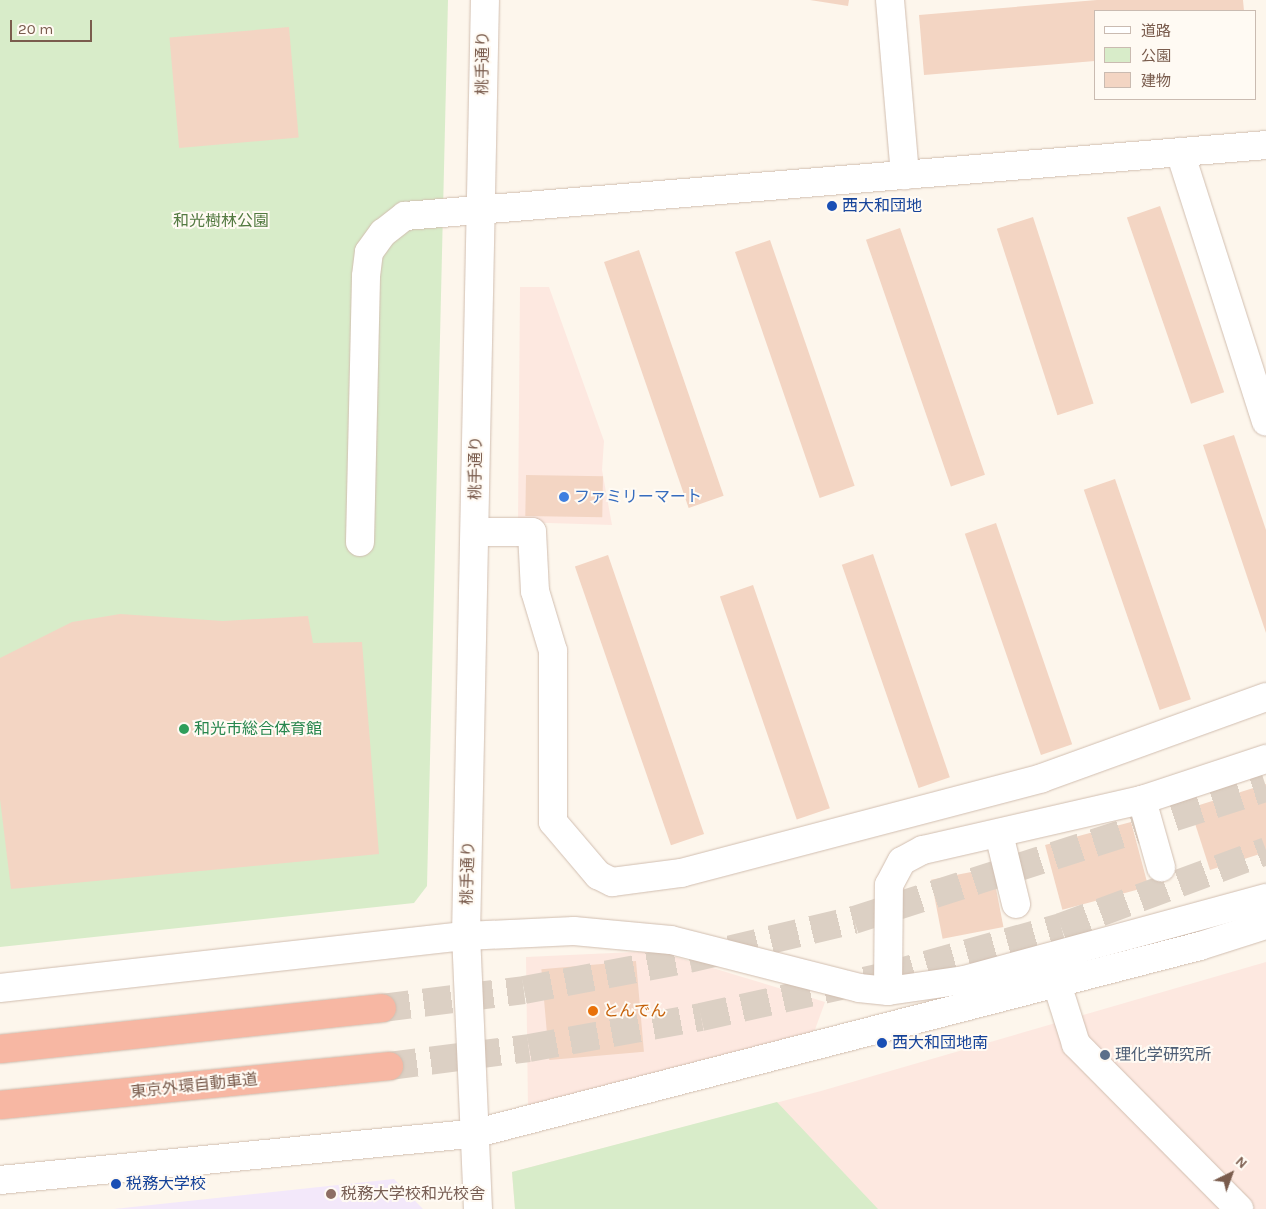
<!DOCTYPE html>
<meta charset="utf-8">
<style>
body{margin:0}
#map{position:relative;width:1266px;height:1209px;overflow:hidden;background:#fdf6ec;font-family:Karla,"Noto Sans JP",sans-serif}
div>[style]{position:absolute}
.commercial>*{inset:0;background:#fde8e0}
.education>*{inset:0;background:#f3e8fa}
.green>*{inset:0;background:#d8ecc9}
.building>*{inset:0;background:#f3d5c3;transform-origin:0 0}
.highway-tunnel>*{height:28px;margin-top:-14px;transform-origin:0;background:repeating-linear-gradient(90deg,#dcd0c4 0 28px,transparent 0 42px)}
.roads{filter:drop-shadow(0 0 1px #d1beb0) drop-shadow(0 0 1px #d1beb0)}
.minor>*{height:28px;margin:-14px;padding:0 14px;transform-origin:14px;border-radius:14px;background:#fff}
.highway>*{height:28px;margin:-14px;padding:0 14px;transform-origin:14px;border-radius:14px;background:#f7b7a3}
.dots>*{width:14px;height:14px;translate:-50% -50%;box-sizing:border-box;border:2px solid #fffaf3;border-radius:50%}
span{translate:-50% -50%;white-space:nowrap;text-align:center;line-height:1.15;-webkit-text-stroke:4px #fffaf3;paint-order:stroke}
.street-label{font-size:16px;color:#7a5c4d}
.transit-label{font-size:16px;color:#164399}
.left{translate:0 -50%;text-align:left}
.park-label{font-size:16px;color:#537a41}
.shop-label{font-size:16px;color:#366cbe}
.leisure-label{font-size:16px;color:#27864d}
.food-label{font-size:16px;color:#c56008}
.service-label{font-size:16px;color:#4e5e75}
.education-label{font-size:16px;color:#785e54}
.legend{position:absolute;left:1094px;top:10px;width:162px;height:90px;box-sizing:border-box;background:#fffaf3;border:1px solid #cabbb1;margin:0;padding:6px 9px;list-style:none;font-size:15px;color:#7a5c4d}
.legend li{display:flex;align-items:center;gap:10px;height:25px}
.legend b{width:25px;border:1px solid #cabbb1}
.north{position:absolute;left:1206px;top:1149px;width:50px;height:50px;-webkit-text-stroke:4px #fffaf3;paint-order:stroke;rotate:42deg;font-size:14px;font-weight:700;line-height:20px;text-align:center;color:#7a5c4d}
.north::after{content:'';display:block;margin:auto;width:18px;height:22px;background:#7a5c4d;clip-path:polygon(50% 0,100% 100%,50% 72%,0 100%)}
.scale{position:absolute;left:10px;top:20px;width:82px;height:22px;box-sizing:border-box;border:2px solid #7a5c4d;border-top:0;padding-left:6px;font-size:15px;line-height:18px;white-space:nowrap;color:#7a5c4d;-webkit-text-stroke:4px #fffaf3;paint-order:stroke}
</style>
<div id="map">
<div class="commercial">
<div style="clip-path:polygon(520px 287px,549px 287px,604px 441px,602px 470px,612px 525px,518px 522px)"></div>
<div style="clip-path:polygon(656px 951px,825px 1002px,813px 1035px,528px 1107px,526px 957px)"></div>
<div style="clip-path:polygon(1266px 962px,1266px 1209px,515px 1209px,512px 1172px,821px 1091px)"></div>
</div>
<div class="education">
<div style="clip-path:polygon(394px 1179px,423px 1209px,114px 1209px)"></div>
</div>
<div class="green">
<div style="clip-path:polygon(0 0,448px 0,427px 886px,414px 903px,0 947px)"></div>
<div style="clip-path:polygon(777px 1102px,878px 1209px,515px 1209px,512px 1172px)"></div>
</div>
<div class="building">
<div style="clip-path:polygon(810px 0,849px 0,848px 6px)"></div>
<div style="clip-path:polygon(1097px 0,1243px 0,1244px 11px,1095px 11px,1095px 61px,924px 75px,919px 15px)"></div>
<div style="left:289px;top:27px;width:111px;height:120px;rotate:85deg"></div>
<div style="left:1160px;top:206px;width:197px;height:35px;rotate:71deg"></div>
<div style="left:1033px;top:217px;width:196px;height:38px;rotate:72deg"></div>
<div style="left:900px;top:228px;width:261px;height:36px;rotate:71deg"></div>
<div style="left:770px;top:240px;width:260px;height:37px;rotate:71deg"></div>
<div style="left:639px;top:250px;width:260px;height:37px;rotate:71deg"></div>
<div style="clip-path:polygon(1234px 435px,1266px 530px,1266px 633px,1203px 445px)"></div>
<div style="left:526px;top:475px;width:77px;height:41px;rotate:1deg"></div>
<div style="left:1115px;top:479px;width:233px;height:33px;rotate:71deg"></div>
<div style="left:996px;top:523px;width:234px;height:33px;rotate:71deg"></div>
<div style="left:873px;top:554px;width:236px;height:33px;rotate:71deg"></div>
<div style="left:608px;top:555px;width:295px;height:35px;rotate:71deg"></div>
<div style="left:753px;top:585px;width:236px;height:35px;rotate:71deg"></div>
<div style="clip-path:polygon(120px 614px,223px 621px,308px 616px,313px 643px,362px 642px,379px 854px,11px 889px,0 799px,0 658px,72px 622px)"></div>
<div style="clip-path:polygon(1266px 784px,1266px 852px,1210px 870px,1190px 808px)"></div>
<div style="left:1131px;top:822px;width:67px;height:89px;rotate:75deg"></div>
<div style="left:992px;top:868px;width:60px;height:62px;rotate:79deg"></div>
<div style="left:636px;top:961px;width:91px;height:95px;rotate:85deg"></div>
</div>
<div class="highway-tunnel">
<div style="left:382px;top:1008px;width:143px;rotate:-7.2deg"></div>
<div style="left:524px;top:990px;width:168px;rotate:-10.6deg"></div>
<div style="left:689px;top:959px;width:170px;rotate:-13.3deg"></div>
<div style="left:854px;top:920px;width:433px;rotate:-17.8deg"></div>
<div style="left:389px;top:1066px;width:141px;rotate:-7.3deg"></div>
<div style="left:529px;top:1048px;width:175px;rotate:-10.2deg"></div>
<div style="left:701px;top:1017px;width:189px;rotate:-12.5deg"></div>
<div style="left:886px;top:976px;width:182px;rotate:-15.6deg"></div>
<div style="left:1061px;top:927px;width:219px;rotate:-20.3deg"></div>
</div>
<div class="roads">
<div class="minor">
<div style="left:890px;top:0;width:176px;rotate:85.1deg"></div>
<div style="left:1180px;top:152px;width:283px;rotate:72.3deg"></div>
<div style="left:475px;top:532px;width:57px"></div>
<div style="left:532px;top:532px;width:59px;rotate:87.1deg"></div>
<div style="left:535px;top:591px;width:63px;rotate:73.3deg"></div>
<div style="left:553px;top:651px;width:171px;rotate:90deg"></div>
<div style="left:553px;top:822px;width:70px;rotate:49.7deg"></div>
<div style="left:598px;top:875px;width:16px;rotate:27deg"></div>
<div style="left:612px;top:882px;width:70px;rotate:-7.4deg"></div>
<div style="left:681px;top:873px;width:373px;rotate:-14.7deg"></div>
<div style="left:1042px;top:778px;width:238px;rotate:-19.9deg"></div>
<div style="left:360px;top:542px;width:266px;rotate:-88.7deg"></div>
<div style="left:366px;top:276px;width:24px;rotate:-83deg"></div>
<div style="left:369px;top:252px;width:24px;rotate:-54deg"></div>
<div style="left:383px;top:233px;width:28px;rotate:-38deg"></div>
<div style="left:405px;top:216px;width:864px;rotate:-4.71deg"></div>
<div style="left:1142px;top:800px;width:70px;rotate:74.2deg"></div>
<div style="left:999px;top:834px;width:72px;rotate:76.3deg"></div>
<div style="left:1057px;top:984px;width:63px;rotate:72.4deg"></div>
<div style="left:1076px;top:1044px;width:232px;rotate:45.3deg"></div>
<div style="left:0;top:988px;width:469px;rotate:-6.4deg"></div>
<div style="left:466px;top:936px;width:108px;rotate:-2.7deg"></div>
<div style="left:574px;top:931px;width:97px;rotate:5.3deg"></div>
<div style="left:671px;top:940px;width:194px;rotate:14.3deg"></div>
<div style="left:859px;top:988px;width:29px;rotate:6deg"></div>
<div style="left:888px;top:991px;width:77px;rotate:-8.2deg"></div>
<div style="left:964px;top:980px;width:313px;rotate:-15.2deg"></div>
<div style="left:888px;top:991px;width:106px;rotate:-89.5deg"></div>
<div style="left:889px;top:885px;width:27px;rotate:-62deg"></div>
<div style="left:902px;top:861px;width:24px;rotate:-28deg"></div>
<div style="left:923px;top:850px;width:225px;rotate:-12.9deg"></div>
<div style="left:1142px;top:800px;width:131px;rotate:-18.3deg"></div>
<div style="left:0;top:1180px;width:475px;rotate:-5.6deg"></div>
<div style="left:473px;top:1134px;width:751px;rotate:-14.5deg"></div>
<div style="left:1200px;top:946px;width:69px;rotate:-17.7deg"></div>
<div style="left:478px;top:1209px;width:273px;rotate:-92.5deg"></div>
<div style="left:466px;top:936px;width:936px;rotate:-88.84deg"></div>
</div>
<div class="highway">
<div style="left:0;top:1049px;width:384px;rotate:-6.1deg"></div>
<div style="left:0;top:1105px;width:391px;rotate:-5.7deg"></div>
</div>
</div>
<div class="dots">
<div style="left:832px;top:206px;background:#1a4fb4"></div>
<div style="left:564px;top:497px;background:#3f7fe0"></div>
<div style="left:184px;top:729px;background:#2e9e5b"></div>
<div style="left:593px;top:1011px;background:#e8710a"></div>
<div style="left:882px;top:1043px;background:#1a4fb4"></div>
<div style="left:1105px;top:1055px;background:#5c6f8a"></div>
<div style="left:116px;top:1184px;background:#1a4fb4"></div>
<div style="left:331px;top:1194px;background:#8d6e63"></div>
</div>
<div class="street-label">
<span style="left:483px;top:63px;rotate:-89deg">桃手通り</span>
<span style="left:476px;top:468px;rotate:-89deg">桃手通り</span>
<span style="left:468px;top:873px;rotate:-88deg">桃手通り</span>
<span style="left:194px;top:1086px;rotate:-6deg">東京外環自動車道</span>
</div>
<div class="transit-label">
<span class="left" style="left:842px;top:206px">西大和団地</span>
<span class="left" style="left:892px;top:1043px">西大和団地南</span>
<span class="left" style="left:126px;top:1184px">税務大学校</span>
</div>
<div class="park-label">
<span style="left:221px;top:221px">和光樹林公園</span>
</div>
<div class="shop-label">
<span class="left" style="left:574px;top:497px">ファミリーマート</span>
</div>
<div class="leisure-label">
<span class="left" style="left:194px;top:729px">和光市総合体育館</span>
</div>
<div class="food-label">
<span class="left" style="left:603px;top:1011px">とんでん</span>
</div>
<div class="service-label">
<span class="left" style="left:1115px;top:1055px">理化学研究所</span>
</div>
<div class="education-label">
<span class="left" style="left:341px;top:1194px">税務大学校和光校舎</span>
</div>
<ul class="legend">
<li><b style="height:6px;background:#fff"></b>道路</li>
<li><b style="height:14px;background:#d8ecc9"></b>公園</li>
<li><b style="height:14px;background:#f3d5c3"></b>建物</li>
</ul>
<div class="north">N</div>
<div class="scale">20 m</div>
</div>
